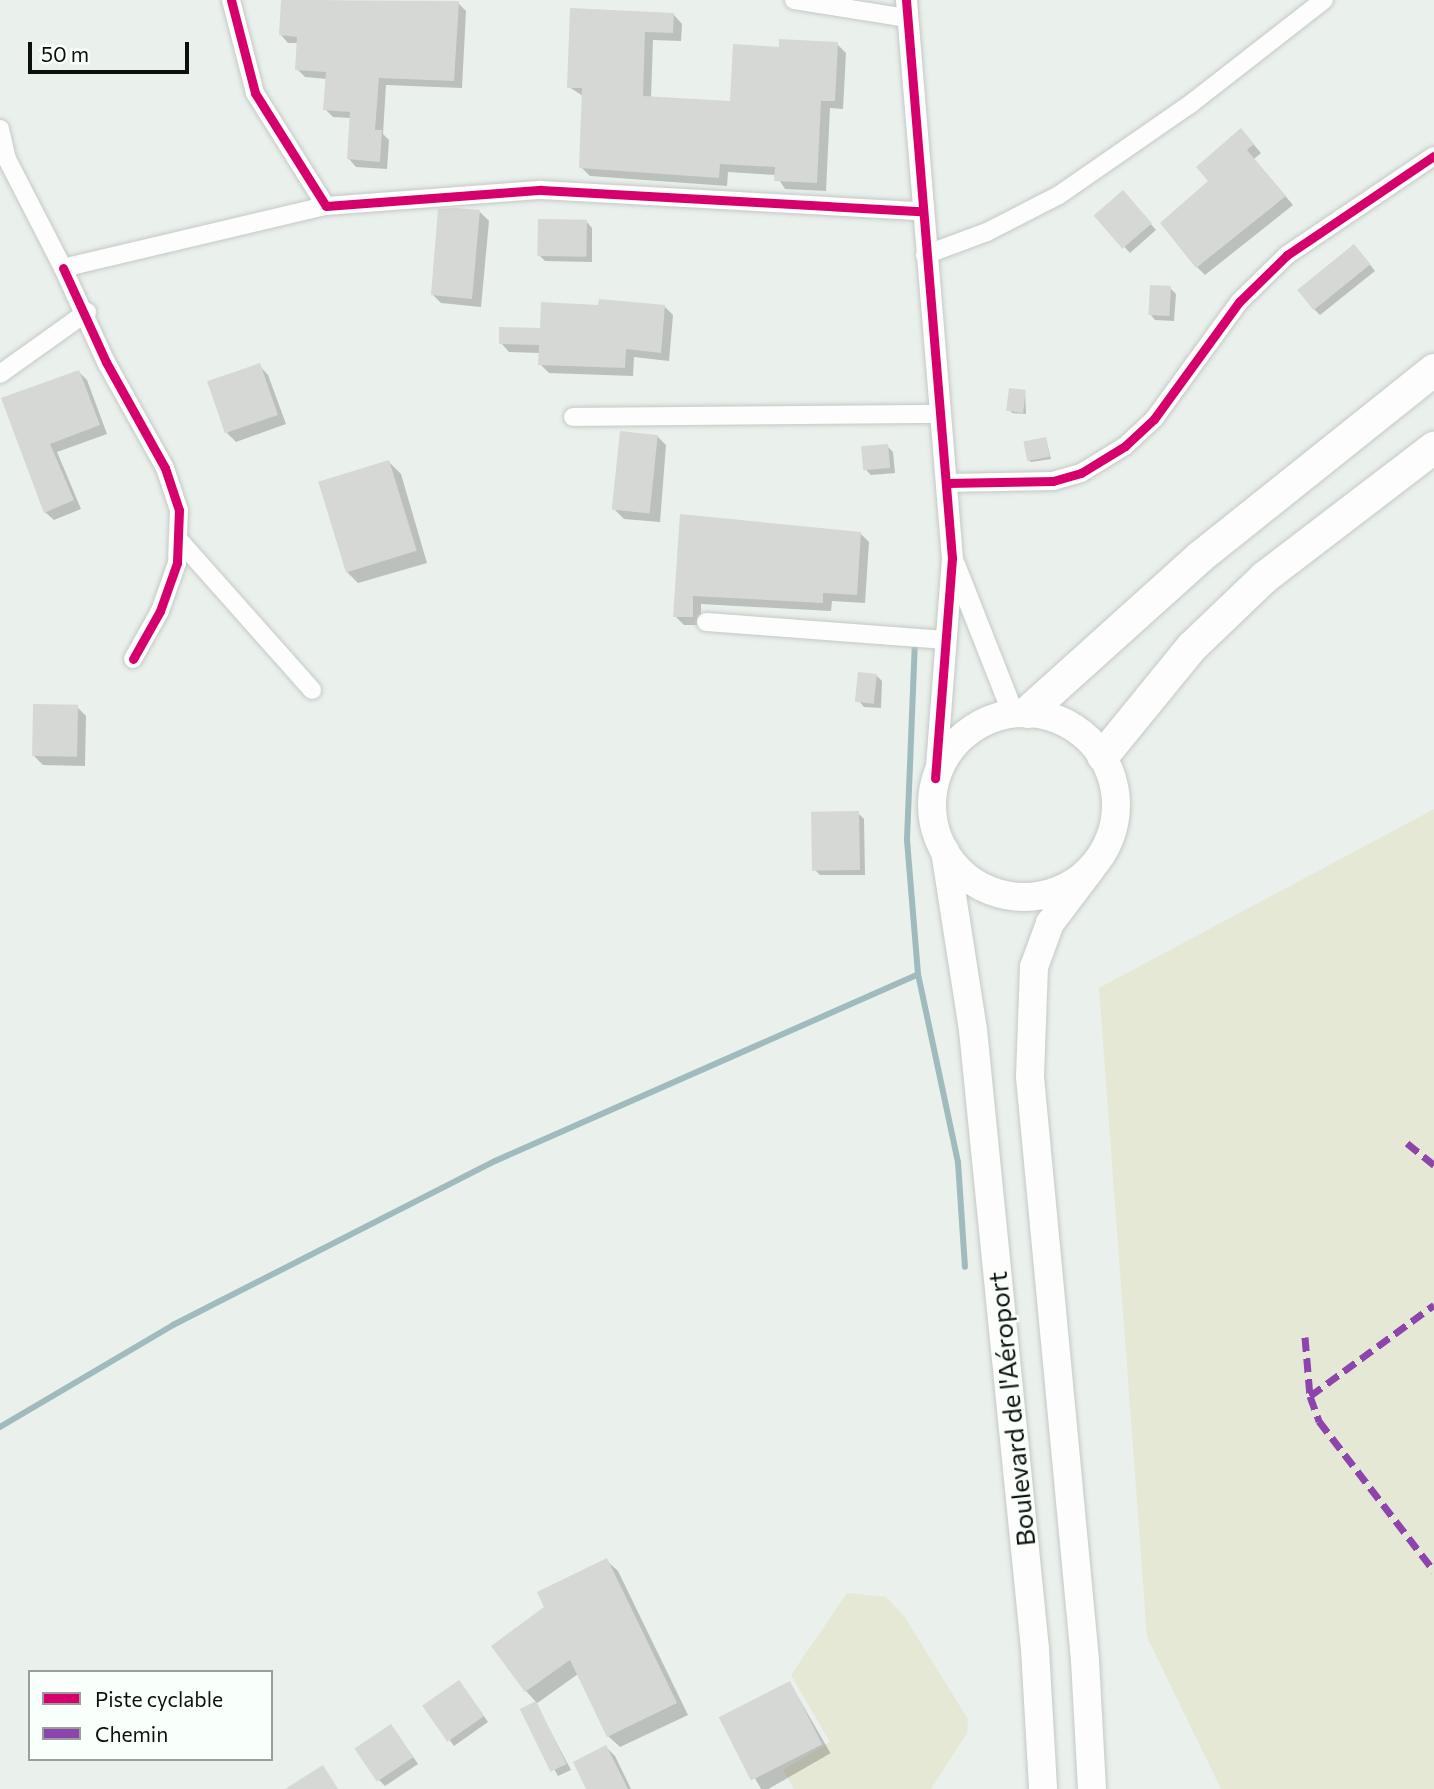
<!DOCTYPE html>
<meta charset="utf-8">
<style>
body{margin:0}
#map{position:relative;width:1434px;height:1789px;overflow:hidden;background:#eaf0eb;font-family:Commissioner,sans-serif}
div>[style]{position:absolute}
.green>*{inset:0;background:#e6e8d6}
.shadow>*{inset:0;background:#0003;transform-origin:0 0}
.stream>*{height:6px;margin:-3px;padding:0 3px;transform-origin:3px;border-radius:3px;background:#a0bbbd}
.building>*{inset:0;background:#d5d8d4;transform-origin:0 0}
.roads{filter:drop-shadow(0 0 2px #c4c9c5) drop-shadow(0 0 2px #c4c9c5)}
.minor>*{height:18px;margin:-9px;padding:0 9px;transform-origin:9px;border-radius:9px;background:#fcfdfc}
.tertiary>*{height:21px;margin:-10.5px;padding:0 10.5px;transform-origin:10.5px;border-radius:10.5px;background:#fcfdfc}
.trunk>*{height:28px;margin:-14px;padding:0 14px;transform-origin:14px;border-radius:14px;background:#fcfdfc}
.trunk>.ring{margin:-14px;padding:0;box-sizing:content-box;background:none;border:28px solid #fcfdfc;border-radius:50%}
.motorway>*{height:32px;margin:-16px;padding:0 16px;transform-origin:16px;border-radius:16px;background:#fcfdfc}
.quiet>*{height:7px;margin-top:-3.5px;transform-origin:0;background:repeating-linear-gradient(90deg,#8e44ad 0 14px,transparent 0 21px)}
.cycleway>*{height:9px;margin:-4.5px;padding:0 4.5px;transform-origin:4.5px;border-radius:4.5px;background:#d6006c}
span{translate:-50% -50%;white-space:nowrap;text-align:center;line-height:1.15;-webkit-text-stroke:5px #f9fffb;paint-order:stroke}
.street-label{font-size:26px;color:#0c100d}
.legend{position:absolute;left:28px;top:1670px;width:245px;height:91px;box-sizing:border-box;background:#f9fffb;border:2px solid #9a9f9c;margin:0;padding:9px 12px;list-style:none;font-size:21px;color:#0c100d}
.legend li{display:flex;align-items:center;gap:14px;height:35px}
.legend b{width:35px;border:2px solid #9a9f9c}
.scale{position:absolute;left:28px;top:42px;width:161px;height:32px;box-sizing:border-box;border:4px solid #0c100d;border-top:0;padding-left:9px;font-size:21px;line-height:24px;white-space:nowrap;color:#0c100d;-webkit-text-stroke:5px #f9fffb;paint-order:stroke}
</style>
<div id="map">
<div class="green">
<div style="clip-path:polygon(1434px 809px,1434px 1789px,1221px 1789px,1147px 1637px,1099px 988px)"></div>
<div style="clip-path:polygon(847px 1593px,886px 1597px,904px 1616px,968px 1719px,967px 1733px,931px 1789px,794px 1789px,783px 1770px,830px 1742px,791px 1675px)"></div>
</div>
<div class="shadow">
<div style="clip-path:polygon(283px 0,458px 3px,466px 11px,462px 88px,386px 85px,383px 134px,389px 140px,387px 169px,356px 167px,349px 159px,351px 118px,333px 117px,325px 109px,327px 79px,305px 77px,297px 69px,299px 43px,288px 43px,281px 35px)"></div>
<div style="clip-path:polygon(572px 10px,674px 15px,682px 24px,681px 41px,653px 40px,651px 98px,732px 103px,781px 49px,837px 44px,846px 53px,843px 109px,830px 108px,826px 191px,785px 189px,776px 175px,728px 172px,727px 186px,590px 176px,581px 167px,583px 96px,569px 87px)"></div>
<div style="clip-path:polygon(1249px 139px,1261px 153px,1254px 159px,1293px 205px,1205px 275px,1197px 267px,1211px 181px)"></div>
<div style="clip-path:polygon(1128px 198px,1156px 230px,1130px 253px,1096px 216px)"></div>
<div style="clip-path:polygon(480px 212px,489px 221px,481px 307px,441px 303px,432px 294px)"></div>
<div style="clip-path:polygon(587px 222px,592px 228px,592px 262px,545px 261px,539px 255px)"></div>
<div style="clip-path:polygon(1360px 252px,1375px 271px,1320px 315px,1314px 309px)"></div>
<div style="clip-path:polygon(1170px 288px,1176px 294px,1174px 321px,1155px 320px,1150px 314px)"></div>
<div style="clip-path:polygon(664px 306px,673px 315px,669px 361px,634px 357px,633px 376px,549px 373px,540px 364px,540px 353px,509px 352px,501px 343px)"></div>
<div style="clip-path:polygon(259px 365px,268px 375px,286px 424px,236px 442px,227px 433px)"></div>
<div style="clip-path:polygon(79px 372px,87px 380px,107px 434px,57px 452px,81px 509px,54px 520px,45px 512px,4px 399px)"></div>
<div style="clip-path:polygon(1025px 391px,1026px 414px,1012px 413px,1010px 410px)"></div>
<div style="clip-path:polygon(657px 436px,666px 445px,660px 522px,624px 519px,615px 510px)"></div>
<div style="clip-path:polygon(1046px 439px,1051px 459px,1031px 462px,1028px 460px)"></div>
<div style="clip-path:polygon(887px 446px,893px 452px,895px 473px,871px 475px,865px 469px)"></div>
<div style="clip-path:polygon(389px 462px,401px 474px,427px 563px,358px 583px,346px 571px)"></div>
<div style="clip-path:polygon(681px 516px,860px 533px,869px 542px,865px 603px,832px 601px,831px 611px,701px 604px,701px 625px,684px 625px,675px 616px)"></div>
<div style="clip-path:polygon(877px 676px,882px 681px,881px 708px,864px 707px,859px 701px)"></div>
<div style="clip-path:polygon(77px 707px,86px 716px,85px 766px,43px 765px,34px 756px)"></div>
<div style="clip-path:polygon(858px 813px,864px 819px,865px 875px,820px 875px,814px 869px)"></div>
<div style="clip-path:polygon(606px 1560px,618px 1571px,688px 1715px,620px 1747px,608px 1736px,578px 1674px,536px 1704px,571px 1770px,558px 1776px,522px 1710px,537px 1703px,526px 1691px,546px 1608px)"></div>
<div style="left:790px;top:1683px;width:81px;height:78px;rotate:60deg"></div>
<div style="clip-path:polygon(464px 1688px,488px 1722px,454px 1746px,424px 1705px)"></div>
<div style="clip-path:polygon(396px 1732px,418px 1764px,385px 1786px,379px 1780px)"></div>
<div style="clip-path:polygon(606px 1747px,615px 1756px,631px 1789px,588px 1789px)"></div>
</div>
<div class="stream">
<div style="left:915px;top:640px;width:200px;rotate:92.3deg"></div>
<div style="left:907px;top:840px;width:134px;rotate:85.3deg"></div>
<div style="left:918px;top:974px;width:192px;rotate:78deg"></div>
<div style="left:958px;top:1162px;width:105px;rotate:86.2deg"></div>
<div style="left:0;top:1427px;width:201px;rotate:-30.5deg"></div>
<div style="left:173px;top:1325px;width:361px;rotate:-27deg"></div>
<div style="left:495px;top:1161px;width:462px;rotate:-23.8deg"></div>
</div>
<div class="building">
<div style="clip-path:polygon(281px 0,459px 1px,454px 81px,379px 78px,375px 130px,382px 130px,380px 162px,347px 159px,350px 112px,323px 110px,326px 72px,295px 70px,297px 37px,279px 35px)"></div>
<div style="clip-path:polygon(570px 8px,674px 13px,673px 33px,645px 32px,643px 96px,730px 101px,733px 44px,779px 47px,779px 39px,838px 42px,835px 101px,821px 101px,817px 183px,774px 181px,775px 167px,720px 164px,719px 178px,579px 168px,582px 88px,567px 88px)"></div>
<div style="clip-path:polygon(1241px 128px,1254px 144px,1247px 150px,1286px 196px,1196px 268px,1160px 223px,1208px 181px,1196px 167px)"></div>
<div style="left:1123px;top:190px;width:44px;height:39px;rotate:49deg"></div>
<div style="clip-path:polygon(456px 208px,480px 210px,472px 299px,431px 295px,438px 209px)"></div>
<div style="left:538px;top:219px;width:49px;height:37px;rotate:1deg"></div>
<div style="left:1354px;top:244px;width:26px;height:73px;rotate:51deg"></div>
<div style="left:1150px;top:285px;width:21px;height:30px;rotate:3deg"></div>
<div style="clip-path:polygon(599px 299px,665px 305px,661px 353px,626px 349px,625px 368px,538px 365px,539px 345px,499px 344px,499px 327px,540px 328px,541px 302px,598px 305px)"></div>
<div style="left:260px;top:363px;width:55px;height:56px;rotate:71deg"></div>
<div style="clip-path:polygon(79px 370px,100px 425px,50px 444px,74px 500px,44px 513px,1px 398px)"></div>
<div style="left:1009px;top:388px;width:17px;height:23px;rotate:7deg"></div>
<div style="left:620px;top:431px;width:38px;height:79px;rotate:6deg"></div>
<div style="left:1046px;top:437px;width:20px;height:23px;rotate:79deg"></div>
<div style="left:888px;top:444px;width:24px;height:27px;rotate:85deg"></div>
<div style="left:389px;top:460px;width:95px;height:74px;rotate:73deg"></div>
<div style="clip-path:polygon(680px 514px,861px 532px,857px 595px,823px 593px,823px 603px,693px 596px,693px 617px,673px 617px)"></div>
<div style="left:858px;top:672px;width:19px;height:30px;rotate:6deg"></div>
<div style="left:33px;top:704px;width:45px;height:52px;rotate:1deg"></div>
<div style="left:859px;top:811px;width:59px;height:48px;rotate:89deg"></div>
<div style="clip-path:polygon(607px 1558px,677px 1703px,607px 1737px,570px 1660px,525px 1692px,491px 1646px,544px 1607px,537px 1592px)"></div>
<div style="left:459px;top:1680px;width:44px;height:45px;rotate:55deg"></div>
<div style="left:790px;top:1681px;width:71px;height:80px;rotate:63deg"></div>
<div style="left:536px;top:1701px;width:70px;height:18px;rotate:64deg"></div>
<div style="left:391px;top:1724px;width:40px;height:44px;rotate:56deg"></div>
<div style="clip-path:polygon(606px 1745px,628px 1789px,586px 1789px,573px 1762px)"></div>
<div style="clip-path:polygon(323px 1765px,338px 1789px,285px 1789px)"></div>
</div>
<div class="roads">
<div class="minor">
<div style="left:231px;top:0;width:96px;rotate:75.5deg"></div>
<div style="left:255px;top:93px;width:133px;rotate:57.9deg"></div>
<div style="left:326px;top:206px;width:216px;rotate:-4.3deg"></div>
<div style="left:541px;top:190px;width:380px;rotate:3.2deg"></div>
<div style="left:794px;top:0;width:114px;rotate:9.1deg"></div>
<div style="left:0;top:129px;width:31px;rotate:77deg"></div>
<div style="left:7px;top:159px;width:123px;rotate:62.8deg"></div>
<div style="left:63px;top:268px;width:270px;rotate:-13.3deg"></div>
<div style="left:925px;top:255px;width:66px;rotate:-20.4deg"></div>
<div style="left:987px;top:232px;width:81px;rotate:-27.2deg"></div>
<div style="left:1059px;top:195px;width:158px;rotate:-34.7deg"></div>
<div style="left:1189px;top:105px;width:171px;rotate:-37.9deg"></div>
<div style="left:63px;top:268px;width:103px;rotate:65.4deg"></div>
<div style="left:106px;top:362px;width:121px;rotate:60.9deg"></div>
<div style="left:165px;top:468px;width:44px;rotate:71.6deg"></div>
<div style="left:179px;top:510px;width:53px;rotate:92.2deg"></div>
<div style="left:177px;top:563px;width:51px;rotate:109.5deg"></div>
<div style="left:160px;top:611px;width:55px;rotate:119.4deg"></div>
<div style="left:0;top:374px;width:107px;rotate:-35.5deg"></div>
<div style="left:573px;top:417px;width:367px;rotate:-0.5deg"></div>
<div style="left:947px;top:483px;width:106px;rotate:-1.1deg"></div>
<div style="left:1053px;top:481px;width:29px;rotate:-16deg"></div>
<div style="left:1081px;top:473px;width:52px;rotate:-31.5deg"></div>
<div style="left:1125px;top:446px;width:40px;rotate:-43deg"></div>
<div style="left:1154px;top:419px;width:145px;rotate:-54deg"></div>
<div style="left:1239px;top:302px;width:67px;rotate:-44.4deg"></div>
<div style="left:1287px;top:255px;width:177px;rotate:-34deg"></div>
<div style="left:178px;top:539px;width:202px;rotate:48.4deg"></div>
<div style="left:706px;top:622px;width:241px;rotate:4.3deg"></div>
</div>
<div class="tertiary">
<div style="left:906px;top:0;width:560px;rotate:85.29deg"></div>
<div style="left:952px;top:558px;width:221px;rotate:94.4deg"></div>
<div style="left:954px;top:564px;width:161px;rotate:68.5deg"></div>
</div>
<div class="trunk">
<div class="ring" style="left:932px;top:713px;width:156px;height:156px"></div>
<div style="left:945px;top:851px;width:181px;rotate:81.1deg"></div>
<div style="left:973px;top:1030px;width:622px;rotate:84.28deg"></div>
<div style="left:1035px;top:1649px;width:140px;rotate:86.7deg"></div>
<div style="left:1091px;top:869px;width:68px;rotate:127.2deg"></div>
<div style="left:1050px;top:923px;width:47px;rotate:110deg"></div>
<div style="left:1034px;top:967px;width:110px;rotate:92.1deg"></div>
<div style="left:1030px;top:1077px;width:586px;rotate:84.61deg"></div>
<div style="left:1085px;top:1660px;width:129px;rotate:86.9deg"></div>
</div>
<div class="motorway">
<div style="left:1028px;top:712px;width:232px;rotate:-42deg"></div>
<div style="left:1200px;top:557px;width:300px;rotate:-38.6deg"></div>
<div style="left:1103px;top:756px;width:141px;rotate:-50.8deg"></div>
<div style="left:1192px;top:647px;width:101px;rotate:-43.8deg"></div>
<div style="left:1265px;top:577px;width:213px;rotate:-37.4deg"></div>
</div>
</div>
<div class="quiet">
<div style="left:1407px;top:1143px;width:35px;rotate:39deg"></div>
<div style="left:1305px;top:1337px;width:59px;rotate:85.2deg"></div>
<div style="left:1310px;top:1396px;width:27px;rotate:70deg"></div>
<div style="left:1319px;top:1421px;width:189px;rotate:52.5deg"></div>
<div style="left:1310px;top:1396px;width:154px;rotate:-36.3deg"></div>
</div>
<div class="cycleway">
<div style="left:231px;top:0;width:96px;rotate:75.5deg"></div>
<div style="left:255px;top:93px;width:133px;rotate:57.9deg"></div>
<div style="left:326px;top:206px;width:216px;rotate:-4.3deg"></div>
<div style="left:541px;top:190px;width:380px;rotate:3.2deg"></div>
<div style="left:906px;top:0;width:560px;rotate:85.29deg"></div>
<div style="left:952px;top:558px;width:221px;rotate:94.4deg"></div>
<div style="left:63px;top:268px;width:103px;rotate:65.4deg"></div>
<div style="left:106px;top:362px;width:121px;rotate:60.9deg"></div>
<div style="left:165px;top:468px;width:44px;rotate:71.6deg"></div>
<div style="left:179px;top:510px;width:53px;rotate:92.2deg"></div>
<div style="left:177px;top:563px;width:51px;rotate:109.5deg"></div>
<div style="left:160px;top:611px;width:55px;rotate:119.4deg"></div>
<div style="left:947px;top:483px;width:106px;rotate:-1.1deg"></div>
<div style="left:1053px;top:481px;width:29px;rotate:-16deg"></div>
<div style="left:1081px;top:473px;width:52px;rotate:-31.5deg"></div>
<div style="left:1125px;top:446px;width:40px;rotate:-43deg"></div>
<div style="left:1154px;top:419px;width:145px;rotate:-54deg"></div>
<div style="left:1239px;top:302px;width:67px;rotate:-44.4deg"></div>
<div style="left:1287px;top:255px;width:177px;rotate:-34deg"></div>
</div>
<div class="street-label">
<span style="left:1011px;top:1409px;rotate:-96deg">Boulevard de l'Aéroport</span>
</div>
<ul class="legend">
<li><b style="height:9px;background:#d6006c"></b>Piste cyclable</li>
<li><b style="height:9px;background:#8e44ad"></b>Chemin</li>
</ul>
<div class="scale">50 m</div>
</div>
